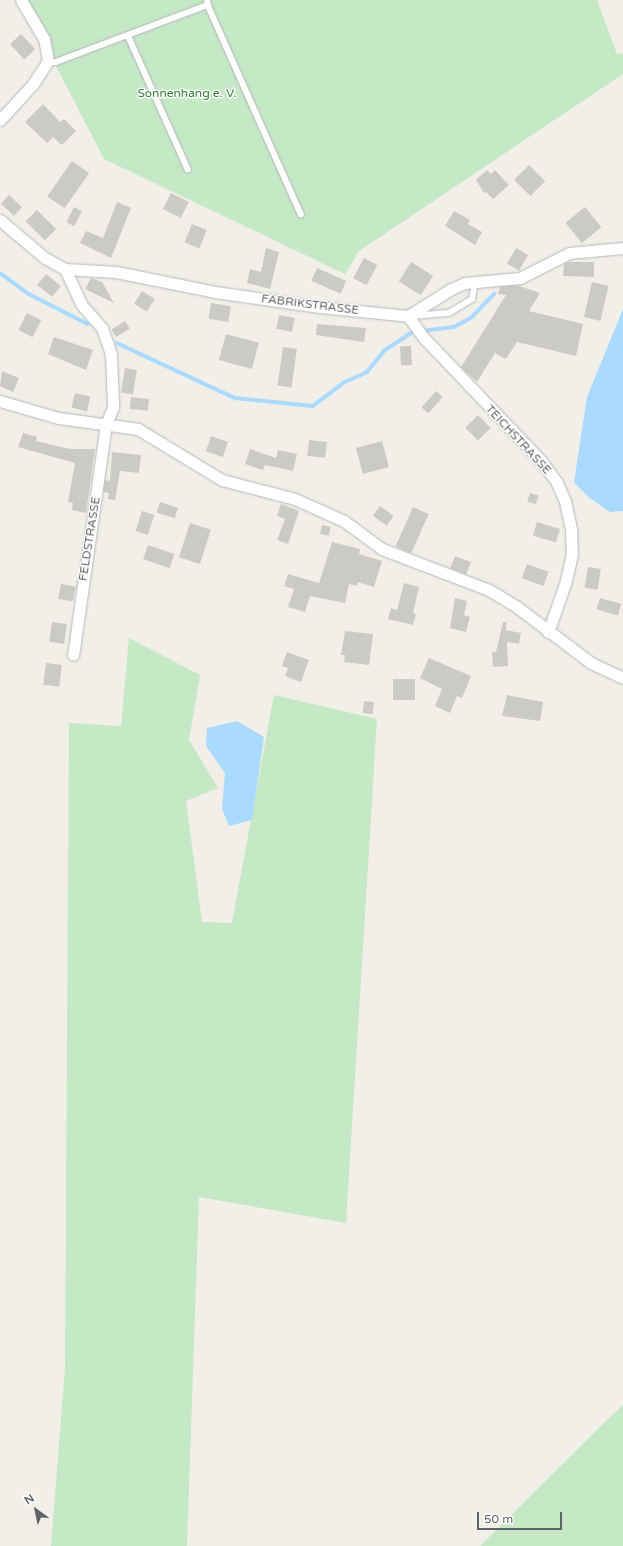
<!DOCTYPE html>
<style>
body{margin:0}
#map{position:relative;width:623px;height:1546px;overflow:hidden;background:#f1efe8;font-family:"Varela Round",sans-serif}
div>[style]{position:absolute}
.green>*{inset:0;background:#c5e8c5}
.water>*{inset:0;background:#aadaff}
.stream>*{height:3.5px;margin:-1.75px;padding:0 1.75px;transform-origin:1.75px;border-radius:1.75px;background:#aadaff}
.building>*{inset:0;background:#cccac5;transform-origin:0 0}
.roads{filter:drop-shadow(0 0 1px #b5b8bc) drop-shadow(0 0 1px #b5b8bc)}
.service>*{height:5.5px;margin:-2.75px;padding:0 2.75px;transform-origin:2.75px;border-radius:2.75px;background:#fff}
.minor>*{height:11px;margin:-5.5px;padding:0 5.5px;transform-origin:5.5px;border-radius:5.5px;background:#fff}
span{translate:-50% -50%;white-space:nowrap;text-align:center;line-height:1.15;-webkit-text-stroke:3px #fff;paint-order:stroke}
.park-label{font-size:12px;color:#348238}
.street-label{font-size:12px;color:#5f6368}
.north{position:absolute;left:16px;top:1490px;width:40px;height:40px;-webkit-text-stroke:3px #fff;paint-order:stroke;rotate:327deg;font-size:11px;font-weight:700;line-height:16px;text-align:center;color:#5f6368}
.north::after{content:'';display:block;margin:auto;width:14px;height:18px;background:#5f6368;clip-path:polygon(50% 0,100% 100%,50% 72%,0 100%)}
.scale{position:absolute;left:477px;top:1512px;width:85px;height:18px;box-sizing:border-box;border:2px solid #5f6368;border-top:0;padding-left:5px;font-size:12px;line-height:14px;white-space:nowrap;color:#5f6368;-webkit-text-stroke:3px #fff;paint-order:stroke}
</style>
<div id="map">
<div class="green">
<div style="clip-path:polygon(22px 0,597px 0,617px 54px,623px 53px,623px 74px,359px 251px,345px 274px,104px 159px)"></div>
<div style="clip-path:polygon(129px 638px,200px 675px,189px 740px,218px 788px,186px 801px,202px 922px,232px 923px,274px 695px,377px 719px,346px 1223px,199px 1197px,187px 1546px,51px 1546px,65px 1368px,69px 723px,121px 726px)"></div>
<div style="clip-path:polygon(623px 1405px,623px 1546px,480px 1546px,607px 1420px)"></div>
</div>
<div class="water">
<div style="clip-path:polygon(623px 309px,623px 511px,610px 512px,587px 496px,574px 482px,587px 397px)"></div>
<div style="clip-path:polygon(237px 721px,264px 737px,252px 820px,229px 826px,222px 809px,225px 773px,206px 746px,207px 728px)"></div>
</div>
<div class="stream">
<div style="left:0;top:273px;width:36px;rotate:36deg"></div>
<div style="left:29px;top:294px;width:66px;rotate:27deg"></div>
<div style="left:117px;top:343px;width:130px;rotate:25deg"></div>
<div style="left:235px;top:398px;width:78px;rotate:5.9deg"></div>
<div style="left:313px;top:406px;width:40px;rotate:-37deg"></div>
<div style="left:345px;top:382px;width:24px;rotate:-24deg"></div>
<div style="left:367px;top:372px;width:28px;rotate:-51deg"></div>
<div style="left:385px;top:350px;width:33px;rotate:-33deg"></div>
<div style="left:413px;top:332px;width:41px;rotate:-7deg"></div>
<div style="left:454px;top:327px;width:19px;rotate:-28deg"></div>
<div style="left:471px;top:318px;width:33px;rotate:-46deg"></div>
</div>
<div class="building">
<div style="left:21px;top:34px;width:21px;height:15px;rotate:47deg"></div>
<div style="clip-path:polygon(43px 104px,60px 122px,64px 119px,76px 131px,62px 145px,53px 137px,47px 143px,25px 122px)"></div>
<div style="left:72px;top:161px;width:21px;height:43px;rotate:35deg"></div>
<div style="left:529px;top:165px;width:23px;height:21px;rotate:45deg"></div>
<div style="clip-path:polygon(487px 170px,491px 174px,495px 170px,509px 185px,493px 199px,486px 192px,484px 193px,476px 180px)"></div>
<div style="left:171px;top:193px;width:20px;height:18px;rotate:27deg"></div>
<div style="left:9px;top:195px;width:18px;height:12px;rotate:43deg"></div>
<div style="clip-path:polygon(117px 202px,131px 208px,111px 258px,80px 243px,86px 231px,103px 238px)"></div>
<div style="left:74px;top:207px;width:9px;height:17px;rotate:27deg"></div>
<div style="left:585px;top:207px;width:26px;height:25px;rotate:51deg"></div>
<div style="left:37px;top:210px;width:27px;height:16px;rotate:45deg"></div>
<div style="clip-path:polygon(454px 211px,470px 220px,468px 224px,482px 232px,475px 245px,445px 226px)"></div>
<div style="left:192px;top:224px;width:16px;height:20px;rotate:22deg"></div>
<div style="clip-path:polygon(266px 248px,279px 252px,270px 289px,247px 283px,250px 269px,261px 272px)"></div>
<div style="left:516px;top:248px;width:14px;height:18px;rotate:30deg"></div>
<div style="left:364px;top:258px;width:15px;height:23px;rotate:28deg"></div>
<div style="left:411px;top:262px;width:26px;height:23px;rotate:32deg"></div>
<div style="clip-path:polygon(567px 262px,594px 262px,594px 277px,563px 276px,564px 264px)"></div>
<div style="left:317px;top:268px;width:32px;height:14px;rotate:24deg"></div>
<div style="left:46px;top:274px;width:19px;height:14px;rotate:39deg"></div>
<div style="clip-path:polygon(91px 278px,102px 282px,114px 303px,85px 289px)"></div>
<div style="left:592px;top:282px;width:17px;height:36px;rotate:13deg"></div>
<div style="clip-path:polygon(516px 285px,540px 293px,529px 311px,583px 324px,576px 356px,517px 342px,506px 359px,495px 353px,477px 382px,461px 367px,506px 295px,498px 294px,500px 287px)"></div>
<div style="left:142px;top:291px;width:15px;height:15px;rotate:32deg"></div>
<div style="left:211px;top:303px;width:20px;height:16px;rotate:9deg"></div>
<div style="left:27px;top:313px;width:16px;height:19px;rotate:27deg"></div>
<div style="left:279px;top:315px;width:16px;height:14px;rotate:11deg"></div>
<div style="left:125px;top:321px;width:9px;height:16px;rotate:58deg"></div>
<div style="clip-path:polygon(317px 324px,366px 328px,364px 342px,316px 335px)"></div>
<div style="left:226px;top:334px;width:34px;height:27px;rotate:15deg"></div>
<div style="clip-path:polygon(54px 337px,93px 350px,86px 370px,48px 354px)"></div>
<div style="left:411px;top:346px;width:19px;height:11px;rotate:87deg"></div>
<div style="left:283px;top:347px;width:14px;height:39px;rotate:8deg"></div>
<div style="left:125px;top:368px;width:12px;height:25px;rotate:9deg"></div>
<div style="clip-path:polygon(2px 371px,19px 378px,13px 392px,0 386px)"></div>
<div style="left:436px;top:391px;width:9px;height:22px;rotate:41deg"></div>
<div style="left:75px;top:393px;width:16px;height:15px;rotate:14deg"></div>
<div style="left:131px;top:397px;width:18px;height:12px;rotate:6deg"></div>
<div style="left:478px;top:415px;width:18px;height:18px;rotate:45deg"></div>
<div style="clip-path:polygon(23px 433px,37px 437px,36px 441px,70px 449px,95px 449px,86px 513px,72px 510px,73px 503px,68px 502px,75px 463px,18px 447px)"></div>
<div style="left:211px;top:436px;width:18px;height:16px;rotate:19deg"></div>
<div style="left:309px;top:440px;width:18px;height:16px;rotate:6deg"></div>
<div style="left:382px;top:441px;width:27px;height:27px;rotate:75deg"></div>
<div style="clip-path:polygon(250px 449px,276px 458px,278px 450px,297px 454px,293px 471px,265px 465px,263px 470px,245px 464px)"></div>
<div style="clip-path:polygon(112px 452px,141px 455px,139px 473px,120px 471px,115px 500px,108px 499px,109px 493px,103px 492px,105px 480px,110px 481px)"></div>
<div style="left:530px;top:493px;width:9px;height:9px;rotate:18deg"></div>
<div style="left:160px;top:502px;width:19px;height:11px;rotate:18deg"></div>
<div style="clip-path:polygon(281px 504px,299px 511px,288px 544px,277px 540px,285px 519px,277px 516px)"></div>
<div style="left:380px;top:506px;width:17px;height:12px;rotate:36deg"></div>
<div style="left:413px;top:507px;width:17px;height:43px;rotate:24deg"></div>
<div style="left:142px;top:511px;width:13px;height:21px;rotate:18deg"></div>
<div style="left:537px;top:522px;width:24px;height:14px;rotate:17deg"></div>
<div style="left:190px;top:523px;width:22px;height:36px;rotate:18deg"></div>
<div style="left:322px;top:525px;width:9px;height:9px;rotate:13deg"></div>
<div style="clip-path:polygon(332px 542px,360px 549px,359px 554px,382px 561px,374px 587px,358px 582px,357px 586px,349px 584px,345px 603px,310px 596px,305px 612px,288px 607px,294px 589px,284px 586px,288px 574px,319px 583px)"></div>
<div style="left:148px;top:545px;width:28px;height:15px;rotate:19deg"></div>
<div style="left:455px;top:556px;width:17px;height:13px;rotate:21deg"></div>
<div style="left:527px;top:564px;width:23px;height:15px;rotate:20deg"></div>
<div style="left:588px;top:567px;width:13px;height:21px;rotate:9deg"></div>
<div style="clip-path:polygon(404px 583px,419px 587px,413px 613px,416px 614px,413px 625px,388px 619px,391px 608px,397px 610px)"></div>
<div style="left:61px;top:584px;width:15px;height:15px;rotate:11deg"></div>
<div style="clip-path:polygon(455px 598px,467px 601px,464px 615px,470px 617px,466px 632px,450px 628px)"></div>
<div style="left:600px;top:598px;width:22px;height:12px;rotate:16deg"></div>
<div style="left:52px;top:622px;width:15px;height:20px;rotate:8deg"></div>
<div style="clip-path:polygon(503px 622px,506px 622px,506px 630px,521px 633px,519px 644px,507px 642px,508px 666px,493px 667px,492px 652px,496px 652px)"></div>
<div style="clip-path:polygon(345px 631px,373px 634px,369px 665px,344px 662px,345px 655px,341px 655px)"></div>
<div style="clip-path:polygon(287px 652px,309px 660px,301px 682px,285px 676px,288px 668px,282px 666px)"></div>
<div style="clip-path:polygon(429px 658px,471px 676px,462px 698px,457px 696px,450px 713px,435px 706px,442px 689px,420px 678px)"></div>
<div style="left:46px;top:663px;width:16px;height:22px;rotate:7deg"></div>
<div style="left:393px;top:679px;width:22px;height:21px"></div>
<div style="clip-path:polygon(507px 695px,543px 702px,540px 721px,502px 716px)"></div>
<div style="left:364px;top:701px;width:10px;height:12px;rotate:6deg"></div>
</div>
<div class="roads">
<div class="service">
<div style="left:208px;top:5px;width:229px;rotate:66deg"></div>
<div style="left:128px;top:35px;width:147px;rotate:65.9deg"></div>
<div style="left:47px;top:62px;width:9px"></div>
<div style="left:56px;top:62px;width:162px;rotate:-20.6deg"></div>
<div style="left:208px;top:5px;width:5px;rotate:-101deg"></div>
<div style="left:412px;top:316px;width:37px;rotate:-5deg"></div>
<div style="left:449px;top:313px;width:27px;rotate:-31deg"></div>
<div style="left:472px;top:299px;width:17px;rotate:-80deg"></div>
</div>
<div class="minor">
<div style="left:0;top:120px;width:49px;rotate:-47.5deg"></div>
<div style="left:33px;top:84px;width:27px;rotate:-57deg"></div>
<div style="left:48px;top:61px;width:22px;rotate:-100deg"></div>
<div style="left:44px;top:39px;width:45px;rotate:-120.5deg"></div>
<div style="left:0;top:220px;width:59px;rotate:40.2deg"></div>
<div style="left:45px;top:258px;width:23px;rotate:29deg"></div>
<div style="left:65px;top:269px;width:51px;rotate:3.4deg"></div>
<div style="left:116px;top:272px;width:101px;rotate:11.4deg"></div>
<div style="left:215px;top:292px;width:106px;rotate:8.1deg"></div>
<div style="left:320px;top:307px;width:88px;rotate:5.8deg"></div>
<div style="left:408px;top:316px;width:51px;rotate:-32.1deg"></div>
<div style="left:451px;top:289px;width:15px;rotate:-23deg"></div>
<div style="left:465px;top:283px;width:55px;rotate:-5.2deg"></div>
<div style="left:520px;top:278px;width:55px;rotate:-27deg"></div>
<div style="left:569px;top:253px;width:54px;rotate:-5.3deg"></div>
<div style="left:65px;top:269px;width:38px;rotate:65deg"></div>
<div style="left:81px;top:304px;width:32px;rotate:49deg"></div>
<div style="left:102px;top:328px;width:28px;rotate:71deg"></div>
<div style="left:111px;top:354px;width:53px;rotate:87.8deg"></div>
<div style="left:113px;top:407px;width:18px;rotate:112deg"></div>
<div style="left:106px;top:424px;width:233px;rotate:98.1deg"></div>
<div style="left:408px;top:316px;width:29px;rotate:54deg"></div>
<div style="left:425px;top:339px;width:170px;rotate:46.4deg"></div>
<div style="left:542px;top:462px;width:26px;rotate:54deg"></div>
<div style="left:557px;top:483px;width:20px;rotate:66deg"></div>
<div style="left:565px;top:501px;width:29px;rotate:78deg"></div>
<div style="left:571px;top:529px;width:25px;rotate:88deg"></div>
<div style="left:572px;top:554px;width:31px;rotate:103deg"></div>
<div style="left:565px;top:584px;width:51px;rotate:109.5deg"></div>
<div style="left:0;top:401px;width:61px;rotate:16.1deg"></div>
<div style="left:59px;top:418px;width:80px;rotate:7.9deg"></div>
<div style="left:138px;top:429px;width:98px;rotate:31.3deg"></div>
<div style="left:222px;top:480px;width:75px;rotate:14.6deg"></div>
<div style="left:295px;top:499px;width:54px;rotate:24.2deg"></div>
<div style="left:344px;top:521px;width:47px;rotate:36.4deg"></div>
<div style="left:382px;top:549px;width:115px;rotate:21deg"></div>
<div style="left:489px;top:590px;width:33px;rotate:31deg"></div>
<div style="left:517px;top:607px;width:93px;rotate:37.1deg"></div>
<div style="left:591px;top:663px;width:35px;rotate:25deg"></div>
</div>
</div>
<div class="park-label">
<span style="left:187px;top:94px">Sonnenhang e. V.</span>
</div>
<div class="street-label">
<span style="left:310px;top:305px;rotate:7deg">FABRIKSTRASSE</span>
<span style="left:518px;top:440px;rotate:47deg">TEICHSTRASSE</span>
<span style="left:90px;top:539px;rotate:-81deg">FELDSTRASSE</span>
</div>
<div class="north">N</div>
<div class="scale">50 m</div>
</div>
